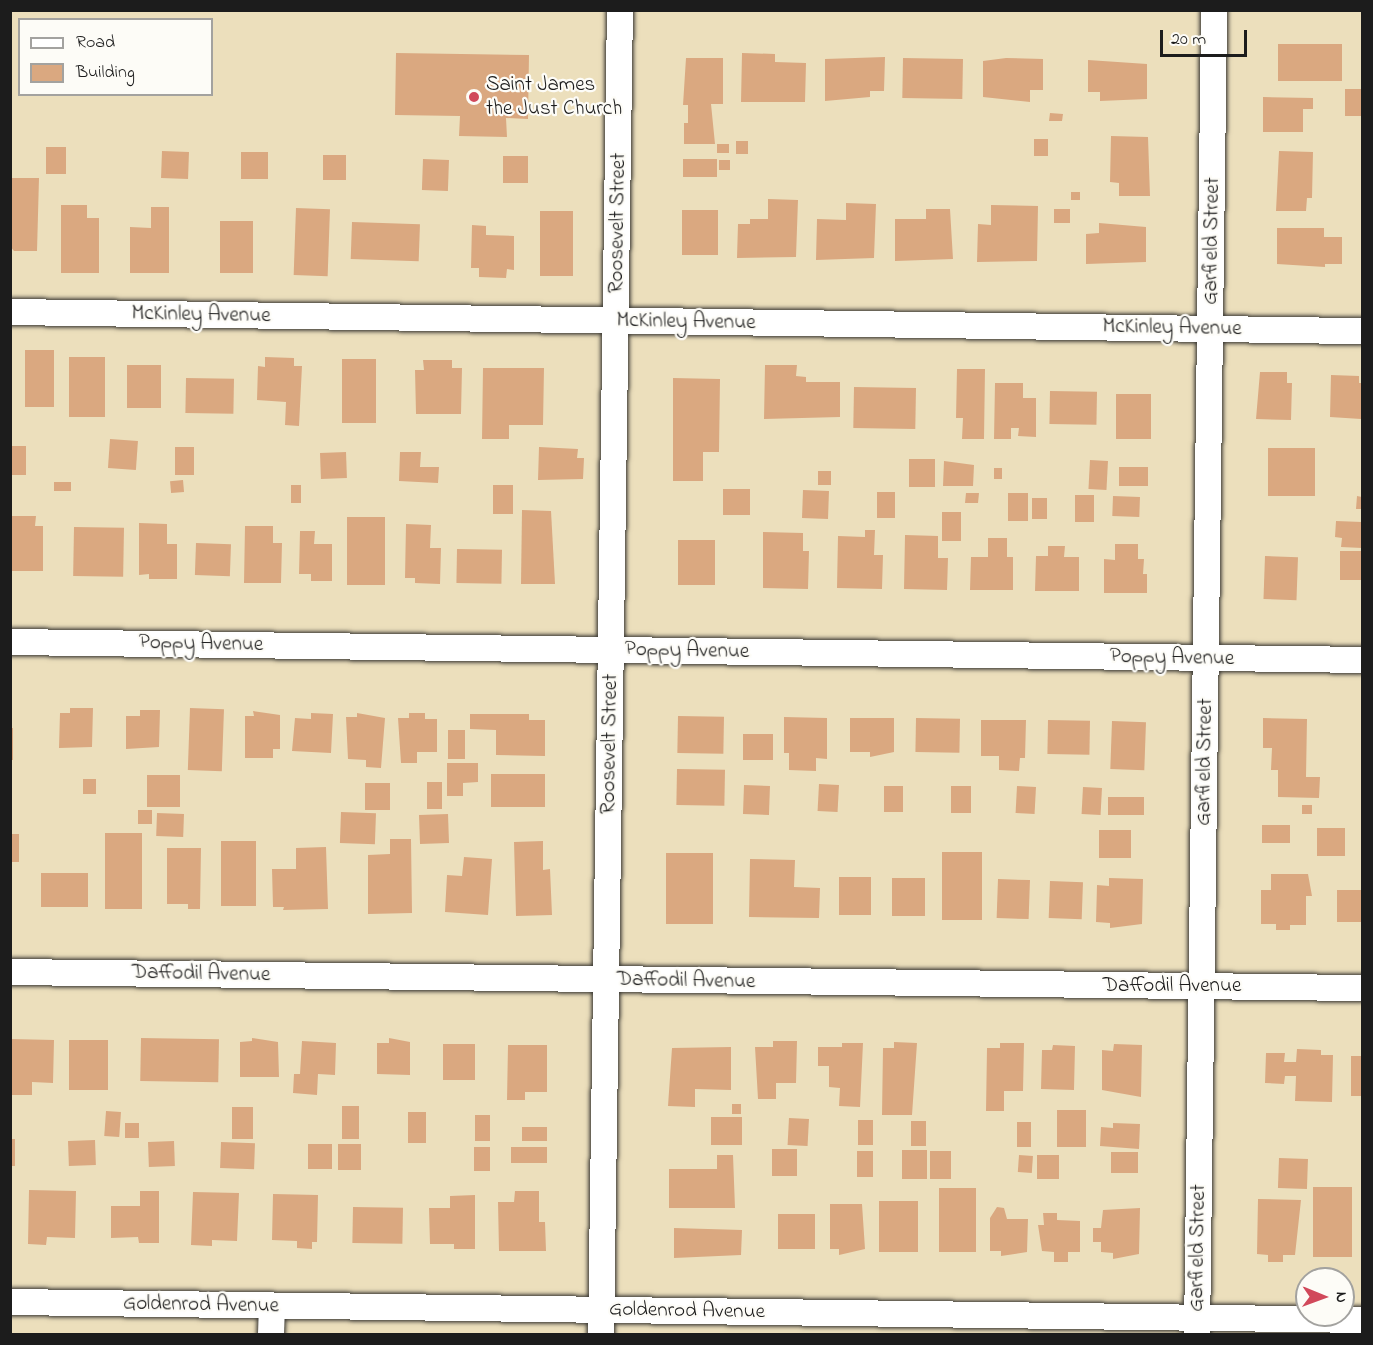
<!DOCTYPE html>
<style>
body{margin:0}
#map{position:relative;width:1373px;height:1345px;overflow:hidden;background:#ecdfbc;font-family:"Indie Flower",sans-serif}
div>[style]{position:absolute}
.building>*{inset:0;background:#daa880;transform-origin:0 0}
.roads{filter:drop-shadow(0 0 2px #3b3934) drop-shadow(0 0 2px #3b3934)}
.street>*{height:26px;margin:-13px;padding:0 13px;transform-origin:13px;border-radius:13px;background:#fff}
.dots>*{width:16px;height:16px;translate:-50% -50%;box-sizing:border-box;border:3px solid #fdfcf7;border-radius:50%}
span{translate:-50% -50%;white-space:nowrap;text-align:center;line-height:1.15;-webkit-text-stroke:4.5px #fdfcf7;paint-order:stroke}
.poi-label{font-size:21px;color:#1c1c1c}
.left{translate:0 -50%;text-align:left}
.street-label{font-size:21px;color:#1c1c1c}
.frame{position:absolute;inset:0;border:12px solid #1c1c1c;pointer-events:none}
.legend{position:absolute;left:18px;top:18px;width:195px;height:78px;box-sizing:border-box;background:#fdfcf7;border:2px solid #a3a29f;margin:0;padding:8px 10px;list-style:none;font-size:18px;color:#1c1c1c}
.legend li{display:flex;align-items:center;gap:12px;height:30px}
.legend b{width:30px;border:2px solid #a3a29f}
.north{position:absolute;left:1295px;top:1267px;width:60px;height:60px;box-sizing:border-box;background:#fdfcf7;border:2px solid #a3a29f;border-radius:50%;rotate:91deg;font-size:16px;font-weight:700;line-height:24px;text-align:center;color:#1c1c1c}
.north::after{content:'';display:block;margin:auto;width:21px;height:27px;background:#d1495b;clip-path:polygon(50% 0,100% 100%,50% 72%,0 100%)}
.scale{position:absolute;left:1160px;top:30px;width:87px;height:27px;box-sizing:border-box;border:3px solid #1c1c1c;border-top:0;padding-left:8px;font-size:18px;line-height:21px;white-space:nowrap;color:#1c1c1c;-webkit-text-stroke:4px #fdfcf7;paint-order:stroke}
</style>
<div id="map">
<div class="building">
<div style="left:1278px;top:44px;width:64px;height:37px"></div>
<div style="clip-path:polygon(396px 53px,529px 55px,528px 119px,506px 118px,507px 137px,459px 136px,460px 116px,395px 115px)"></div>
<div style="clip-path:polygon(742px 53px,775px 54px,775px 62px,806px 63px,805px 102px,741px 102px)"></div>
<div style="clip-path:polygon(885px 57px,884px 91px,870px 91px,870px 97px,825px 101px,825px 59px)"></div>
<div style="clip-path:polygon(686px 58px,723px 58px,723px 104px,711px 104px,715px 144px,684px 144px,684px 123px,688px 123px,688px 105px,683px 105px)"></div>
<div style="left:903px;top:58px;width:60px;height:40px;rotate:1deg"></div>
<div style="clip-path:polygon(1006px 58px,1043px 59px,1043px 90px,1030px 90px,1030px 102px,983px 97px,983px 61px)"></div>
<div style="clip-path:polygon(1088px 60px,1147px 64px,1147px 99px,1100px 101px,1100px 92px,1088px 92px)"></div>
<div style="left:1345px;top:89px;width:17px;height:27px"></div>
<div style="clip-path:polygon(1263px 97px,1313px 98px,1313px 109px,1303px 109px,1303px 132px,1263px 132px)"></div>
<div style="clip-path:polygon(1050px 113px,1063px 114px,1062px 121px,1049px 121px)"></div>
<div style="clip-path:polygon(1111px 136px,1148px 137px,1150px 196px,1119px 196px,1119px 183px,1110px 182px)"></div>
<div style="left:1034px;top:139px;width:14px;height:17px"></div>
<div style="left:736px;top:141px;width:12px;height:13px"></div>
<div style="left:717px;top:144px;width:12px;height:9px"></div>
<div style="left:46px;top:147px;width:20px;height:27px"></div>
<div style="left:162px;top:151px;width:27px;height:27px;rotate:2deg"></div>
<div style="clip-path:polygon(1279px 151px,1313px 152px,1312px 198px,1307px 198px,1306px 211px,1276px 211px)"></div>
<div style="left:241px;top:152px;width:27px;height:27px"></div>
<div style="left:323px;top:155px;width:23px;height:25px"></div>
<div style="left:503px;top:156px;width:25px;height:27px"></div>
<div style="left:423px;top:159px;width:26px;height:31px;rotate:2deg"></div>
<div style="left:683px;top:159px;width:34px;height:18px"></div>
<div style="left:719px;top:160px;width:11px;height:10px"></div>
<div style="clip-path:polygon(10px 178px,39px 178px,37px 251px,14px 251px,10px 246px)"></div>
<div style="left:1071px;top:192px;width:9px;height:8px"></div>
<div style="clip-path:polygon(768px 199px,798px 200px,796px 257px,737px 258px,738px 224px,750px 224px,750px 219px,768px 219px)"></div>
<div style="clip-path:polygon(846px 203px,876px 204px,874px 258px,816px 260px,817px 219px,846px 220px)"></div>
<div style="clip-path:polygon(61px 205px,87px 205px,87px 218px,99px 218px,99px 273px,61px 273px)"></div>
<div style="clip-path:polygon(991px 205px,1038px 206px,1037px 261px,977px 262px,978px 224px,991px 225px)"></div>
<div style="clip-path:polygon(151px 207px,169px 207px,169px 273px,130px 273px,130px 227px,151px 228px)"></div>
<div style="left:296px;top:208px;width:34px;height:67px;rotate:2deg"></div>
<div style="clip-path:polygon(926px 209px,950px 209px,953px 259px,895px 261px,895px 219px,926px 219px)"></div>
<div style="left:1054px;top:209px;width:16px;height:14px"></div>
<div style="left:682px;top:210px;width:36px;height:45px"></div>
<div style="left:540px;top:211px;width:33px;height:65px"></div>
<div style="left:220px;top:221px;width:33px;height:52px"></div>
<div style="left:352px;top:222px;width:68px;height:37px;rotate:2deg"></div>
<div style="clip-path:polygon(1099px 223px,1146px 227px,1146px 262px,1086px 264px,1086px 234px,1099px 233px)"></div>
<div style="clip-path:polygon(472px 225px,486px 226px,486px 235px,514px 236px,514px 270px,507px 269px,506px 278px,479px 277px,479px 268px,471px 268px)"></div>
<div style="clip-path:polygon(1277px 228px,1324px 228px,1324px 237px,1342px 237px,1342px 264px,1325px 264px,1325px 267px,1277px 264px)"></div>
<div style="left:25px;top:350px;width:29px;height:57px"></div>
<div style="left:69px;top:357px;width:36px;height:60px"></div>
<div style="clip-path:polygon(265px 357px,294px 358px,294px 366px,302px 366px,299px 426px,285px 425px,286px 402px,257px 400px,258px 366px,265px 367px)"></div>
<div style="left:342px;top:359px;width:34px;height:64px"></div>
<div style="clip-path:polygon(423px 360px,452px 360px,452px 368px,462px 368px,461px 414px,416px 414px,415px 370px,424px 370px)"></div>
<div style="left:127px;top:365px;width:34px;height:43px"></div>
<div style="clip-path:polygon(765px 365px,797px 365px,796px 376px,806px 377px,806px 382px,840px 382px,840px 417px,764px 419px)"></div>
<div style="clip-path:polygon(483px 368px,544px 368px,543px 425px,509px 425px,509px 439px,482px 439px)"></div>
<div style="clip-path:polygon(957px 369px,985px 369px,984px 439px,962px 439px,963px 418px,956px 418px)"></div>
<div style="clip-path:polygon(1260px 372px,1287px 372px,1287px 383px,1292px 383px,1291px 420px,1256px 419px)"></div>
<div style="clip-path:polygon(1331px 375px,1359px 376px,1359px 383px,1362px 383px,1361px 419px,1330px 417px)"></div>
<div style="left:186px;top:378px;width:48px;height:35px;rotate:1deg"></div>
<div style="clip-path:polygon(673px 378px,720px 379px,719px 452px,703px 452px,703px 481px,673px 481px)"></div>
<div style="clip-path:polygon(995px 383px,1023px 383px,1023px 398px,1036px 398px,1036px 437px,1018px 436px,1019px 428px,1011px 428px,1011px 439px,994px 439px)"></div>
<div style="left:854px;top:387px;width:62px;height:41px;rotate:1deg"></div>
<div style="left:1050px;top:391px;width:47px;height:33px;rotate:1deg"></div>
<div style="left:1116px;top:394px;width:35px;height:45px"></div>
<div style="left:110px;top:439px;width:28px;height:29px;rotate:4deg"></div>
<div style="left:10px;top:446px;width:16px;height:29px"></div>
<div style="left:175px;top:447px;width:19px;height:28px"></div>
<div style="clip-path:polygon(539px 447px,578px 449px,577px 458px,584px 458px,583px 479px,538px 480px)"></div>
<div style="left:1268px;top:448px;width:47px;height:48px"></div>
<div style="left:346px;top:452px;width:26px;height:26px;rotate:88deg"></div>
<div style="clip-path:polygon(400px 452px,421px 452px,420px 467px,439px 467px,438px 483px,399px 481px)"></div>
<div style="left:909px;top:459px;width:26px;height:28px"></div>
<div style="left:1090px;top:460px;width:18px;height:29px;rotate:3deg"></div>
<div style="clip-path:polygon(944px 461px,974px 465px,973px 486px,943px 486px)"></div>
<div style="left:1119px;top:467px;width:29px;height:19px"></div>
<div style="left:994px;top:468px;width:8px;height:11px"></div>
<div style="left:818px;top:471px;width:13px;height:14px"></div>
<div style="left:183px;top:480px;width:12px;height:13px;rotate:85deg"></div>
<div style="left:54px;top:482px;width:17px;height:9px"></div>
<div style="left:301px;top:485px;width:18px;height:10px;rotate:90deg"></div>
<div style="left:493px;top:485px;width:20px;height:29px"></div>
<div style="left:723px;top:489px;width:27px;height:26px"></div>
<div style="left:803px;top:490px;width:26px;height:28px;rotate:2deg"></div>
<div style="left:877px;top:492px;width:18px;height:26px"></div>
<div style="clip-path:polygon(966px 493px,979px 493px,978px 503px,965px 503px)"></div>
<div style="left:1008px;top:493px;width:20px;height:28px"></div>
<div style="left:1075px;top:495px;width:19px;height:27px"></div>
<div style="left:1113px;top:496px;width:27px;height:20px;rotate:2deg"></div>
<div style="clip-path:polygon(1357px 496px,1362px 497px,1362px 509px,1356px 509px)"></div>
<div style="left:1032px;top:498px;width:15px;height:21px"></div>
<div style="clip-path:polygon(522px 510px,551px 511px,555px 584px,521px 584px)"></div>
<div style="left:942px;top:512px;width:19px;height:29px"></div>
<div style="clip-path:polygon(10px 516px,36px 516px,35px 526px,43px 526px,43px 571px,10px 571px)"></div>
<div style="left:347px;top:517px;width:38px;height:68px"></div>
<div style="clip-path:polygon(1336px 521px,1362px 522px,1362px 548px,1341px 547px,1342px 538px,1335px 537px)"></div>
<div style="clip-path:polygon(139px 523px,167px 524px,167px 544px,177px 544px,177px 579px,149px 579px,149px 574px,139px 575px)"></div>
<div style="clip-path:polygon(406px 524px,431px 525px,430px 548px,441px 548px,440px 584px,415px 583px,415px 578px,405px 578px)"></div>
<div style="clip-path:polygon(245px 526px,273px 526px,273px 543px,282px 543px,281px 583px,244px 583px)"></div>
<div style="left:74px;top:527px;width:50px;height:49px;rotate:1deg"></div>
<div style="clip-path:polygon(865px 530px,875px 530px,874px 555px,883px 555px,882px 589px,837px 588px,838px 536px,865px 537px)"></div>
<div style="clip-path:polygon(300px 531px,315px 531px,314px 544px,332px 544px,332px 581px,311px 581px,311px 574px,299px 574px)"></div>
<div style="clip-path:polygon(763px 532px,803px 533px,803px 551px,809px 551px,808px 589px,763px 588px)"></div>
<div style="clip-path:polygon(905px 535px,938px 536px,938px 558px,948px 558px,947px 590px,904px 589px)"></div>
<div style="clip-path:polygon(988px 538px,1007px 538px,1007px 557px,1013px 557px,1013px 590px,970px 590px,971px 557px,988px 557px)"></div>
<div style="left:678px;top:540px;width:37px;height:45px"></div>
<div style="left:196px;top:543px;width:35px;height:32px;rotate:2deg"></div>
<div style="clip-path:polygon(1115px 544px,1138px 544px,1138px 559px,1144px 559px,1143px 574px,1147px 574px,1147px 593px,1104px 593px,1104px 559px,1115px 560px)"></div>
<div style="clip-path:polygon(1048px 546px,1065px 546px,1064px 557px,1079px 557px,1079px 591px,1035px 591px,1036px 556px,1048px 556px)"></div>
<div style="left:457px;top:549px;width:45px;height:34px;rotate:1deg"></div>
<div style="left:1340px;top:551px;width:22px;height:29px"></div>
<div style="left:1265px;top:556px;width:33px;height:43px;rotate:2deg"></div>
<div style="clip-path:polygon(70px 708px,93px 708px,92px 747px,59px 748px,60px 713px,70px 713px)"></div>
<div style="left:190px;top:708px;width:34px;height:62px;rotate:2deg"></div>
<div style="clip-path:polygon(140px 710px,160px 710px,159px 747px,126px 749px,126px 716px,140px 716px)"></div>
<div style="clip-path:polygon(253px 711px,280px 715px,280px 749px,273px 749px,273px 758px,245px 758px,245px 716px,254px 716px)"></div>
<div style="clip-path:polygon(311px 713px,333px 714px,331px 753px,292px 751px,295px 718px,311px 719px)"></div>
<div style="clip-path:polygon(357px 713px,385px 718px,381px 768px,366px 767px,366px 760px,348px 759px,346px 717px,357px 717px)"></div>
<div style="clip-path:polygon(409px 713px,425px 713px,425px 719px,437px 719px,437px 752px,417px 752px,417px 763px,401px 763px,398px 718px,409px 718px)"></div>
<div style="clip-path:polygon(470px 714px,529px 714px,529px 720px,545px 720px,545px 756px,496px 755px,496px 730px,470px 729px)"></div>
<div style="left:678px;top:716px;width:46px;height:37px;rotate:1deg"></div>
<div style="clip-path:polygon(784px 717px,827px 718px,827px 759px,816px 758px,816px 771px,789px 770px,789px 753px,784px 753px)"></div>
<div style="clip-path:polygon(850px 718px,894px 718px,894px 752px,870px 757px,870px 752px,850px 752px)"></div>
<div style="left:916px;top:718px;width:44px;height:34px;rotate:1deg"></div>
<div style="clip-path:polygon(1263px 718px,1307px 719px,1306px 777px,1320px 777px,1319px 798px,1278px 797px,1278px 770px,1271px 770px,1272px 748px,1263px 748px)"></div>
<div style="clip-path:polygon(981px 720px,1026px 720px,1025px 758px,1020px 758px,1019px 771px,999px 770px,999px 756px,981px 756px)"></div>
<div style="left:1048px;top:720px;width:42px;height:34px;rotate:1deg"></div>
<div style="left:1112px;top:721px;width:34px;height:48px;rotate:2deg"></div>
<div style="left:10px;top:728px;width:3px;height:32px"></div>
<div style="left:448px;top:730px;width:17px;height:29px"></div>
<div style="left:743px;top:734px;width:30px;height:26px"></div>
<div style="clip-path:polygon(447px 763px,478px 763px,478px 782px,463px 783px,463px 796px,447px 796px)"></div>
<div style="left:677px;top:769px;width:48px;height:36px;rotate:1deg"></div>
<div style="left:491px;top:774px;width:54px;height:33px"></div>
<div style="left:147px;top:775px;width:33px;height:32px"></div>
<div style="left:83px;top:779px;width:13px;height:15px"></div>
<div style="left:427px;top:782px;width:15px;height:27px"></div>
<div style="left:365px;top:783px;width:25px;height:27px"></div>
<div style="left:819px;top:784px;width:20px;height:27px;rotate:3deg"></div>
<div style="left:744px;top:785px;width:26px;height:29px;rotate:2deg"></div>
<div style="left:884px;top:786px;width:19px;height:26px"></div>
<div style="left:951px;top:786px;width:20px;height:27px"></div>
<div style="left:1017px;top:786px;width:19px;height:27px;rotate:3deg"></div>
<div style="left:1083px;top:787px;width:19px;height:27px;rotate:3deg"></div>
<div style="left:1108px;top:797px;width:36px;height:18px"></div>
<div style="left:1302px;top:805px;width:10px;height:9px"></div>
<div style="left:138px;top:810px;width:14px;height:14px"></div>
<div style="left:341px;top:812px;width:35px;height:31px;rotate:2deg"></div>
<div style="left:157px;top:813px;width:27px;height:23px;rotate:2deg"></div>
<div style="left:448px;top:814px;width:29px;height:29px;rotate:88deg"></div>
<div style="left:1262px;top:825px;width:28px;height:18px"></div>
<div style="left:1317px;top:828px;width:28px;height:28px"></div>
<div style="left:1099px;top:830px;width:32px;height:28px"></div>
<div style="left:105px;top:833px;width:37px;height:76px"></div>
<div style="left:10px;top:834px;width:9px;height:28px"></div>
<div style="clip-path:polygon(390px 839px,411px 839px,412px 913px,368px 914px,368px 855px,390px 854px)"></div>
<div style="left:221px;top:841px;width:35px;height:65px"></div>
<div style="clip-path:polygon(543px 841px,543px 870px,550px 869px,552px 915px,516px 916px,514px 842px)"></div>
<div style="clip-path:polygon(326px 847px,328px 909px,283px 910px,284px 907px,273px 907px,272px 869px,296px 869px,296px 848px)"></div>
<div style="clip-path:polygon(167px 848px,201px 848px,200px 909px,188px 909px,188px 904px,167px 904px)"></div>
<div style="left:942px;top:852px;width:40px;height:68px"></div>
<div style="left:666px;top:853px;width:47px;height:71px"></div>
<div style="clip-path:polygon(464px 857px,492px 859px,488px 915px,445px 912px,447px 875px,462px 876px)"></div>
<div style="clip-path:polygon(750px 859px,795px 860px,794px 887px,820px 888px,819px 918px,749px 917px)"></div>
<div style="left:41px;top:873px;width:47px;height:34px"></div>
<div style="clip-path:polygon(1271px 874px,1308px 874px,1312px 896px,1306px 896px,1306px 925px,1290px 925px,1290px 930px,1276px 930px,1276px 924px,1261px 924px,1261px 890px,1271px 890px)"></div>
<div style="left:839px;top:877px;width:32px;height:38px"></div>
<div style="left:892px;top:878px;width:33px;height:38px"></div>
<div style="clip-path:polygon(1109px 878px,1143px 879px,1142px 924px,1110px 928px,1110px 923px,1096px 922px,1097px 885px,1109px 886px)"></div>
<div style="left:998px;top:879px;width:32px;height:39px;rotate:2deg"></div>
<div style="left:1050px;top:881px;width:33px;height:37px;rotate:2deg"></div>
<div style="left:1337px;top:890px;width:25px;height:32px"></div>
<div style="left:141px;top:1038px;width:78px;height:43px;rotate:1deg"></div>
<div style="clip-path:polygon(252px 1038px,278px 1042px,279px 1077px,240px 1077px,240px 1042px,252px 1041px)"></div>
<div style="clip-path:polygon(389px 1038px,410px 1042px,410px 1075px,377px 1074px,377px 1043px,389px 1043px)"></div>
<div style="clip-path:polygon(10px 1039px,54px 1040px,53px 1083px,32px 1082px,32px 1095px,10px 1095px)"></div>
<div style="left:69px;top:1040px;width:39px;height:50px"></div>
<div style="clip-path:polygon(302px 1041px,336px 1043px,335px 1075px,318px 1074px,317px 1095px,293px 1093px,294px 1074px,300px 1074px)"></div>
<div style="clip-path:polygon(773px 1041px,797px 1041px,796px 1083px,776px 1083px,776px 1099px,758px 1099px,755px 1047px,773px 1047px)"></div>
<div style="clip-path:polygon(894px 1042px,917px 1043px,912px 1115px,882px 1115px,883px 1048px,894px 1048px)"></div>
<div style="clip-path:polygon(842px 1043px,863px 1043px,860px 1107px,839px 1106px,840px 1088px,829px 1087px,829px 1066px,818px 1066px,818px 1047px,842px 1047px)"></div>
<div style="clip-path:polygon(1000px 1043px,1024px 1043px,1023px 1091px,1004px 1091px,1004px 1111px,986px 1111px,987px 1048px,1000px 1048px)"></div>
<div style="left:443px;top:1044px;width:32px;height:36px"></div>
<div style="clip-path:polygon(1114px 1044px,1142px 1045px,1141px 1097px,1102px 1090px,1102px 1050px,1113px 1051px)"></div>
<div style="clip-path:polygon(508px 1045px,547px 1045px,547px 1092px,525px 1092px,525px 1100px,507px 1100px)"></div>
<div style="clip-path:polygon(1053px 1045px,1075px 1046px,1074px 1090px,1041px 1089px,1042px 1050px,1052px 1050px)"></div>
<div style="clip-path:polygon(731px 1047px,731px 1090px,695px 1089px,695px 1107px,668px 1106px,672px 1048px)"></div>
<div style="clip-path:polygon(1297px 1049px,1321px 1050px,1321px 1055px,1333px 1055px,1332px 1102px,1295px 1101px,1296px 1076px,1285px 1076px,1284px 1084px,1265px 1083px,1266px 1053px,1285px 1053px,1284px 1062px,1296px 1062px)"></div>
<div style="left:1351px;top:1056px;width:11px;height:40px"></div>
<div style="left:732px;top:1104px;width:9px;height:10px"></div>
<div style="left:342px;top:1106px;width:17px;height:33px"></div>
<div style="left:232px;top:1107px;width:21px;height:32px"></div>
<div style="left:1057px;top:1110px;width:29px;height:37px"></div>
<div style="left:106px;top:1111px;width:15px;height:25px;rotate:4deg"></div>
<div style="left:408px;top:1112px;width:18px;height:31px"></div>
<div style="left:475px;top:1115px;width:15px;height:26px"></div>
<div style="left:711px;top:1117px;width:31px;height:28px"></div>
<div style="left:789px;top:1118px;width:20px;height:27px;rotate:3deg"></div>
<div style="left:858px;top:1120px;width:15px;height:25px"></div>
<div style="left:911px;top:1121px;width:15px;height:25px"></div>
<div style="left:1017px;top:1122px;width:14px;height:25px"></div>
<div style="left:125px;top:1123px;width:14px;height:15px"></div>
<div style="clip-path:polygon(1113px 1123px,1140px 1124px,1139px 1149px,1100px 1146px,1101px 1127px,1113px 1128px)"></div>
<div style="left:522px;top:1127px;width:25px;height:14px"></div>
<div style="left:10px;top:1139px;width:5px;height:27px"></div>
<div style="left:95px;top:1140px;width:25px;height:27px;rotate:88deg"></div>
<div style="left:174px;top:1141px;width:25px;height:26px;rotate:88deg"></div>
<div style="left:221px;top:1142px;width:34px;height:26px;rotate:2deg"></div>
<div style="left:308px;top:1144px;width:24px;height:25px"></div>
<div style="left:338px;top:1144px;width:23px;height:26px"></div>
<div style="left:474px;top:1147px;width:16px;height:24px"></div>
<div style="left:511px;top:1147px;width:36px;height:16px"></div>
<div style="left:772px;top:1149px;width:25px;height:27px"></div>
<div style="left:902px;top:1150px;width:25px;height:29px"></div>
<div style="left:857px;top:1151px;width:16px;height:26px"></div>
<div style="left:930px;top:1151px;width:21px;height:28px"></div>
<div style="left:1111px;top:1152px;width:27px;height:21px"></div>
<div style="clip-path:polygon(717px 1155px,733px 1155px,735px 1208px,669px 1208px,669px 1169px,717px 1169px)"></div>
<div style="left:1019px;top:1155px;width:14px;height:17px;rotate:4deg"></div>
<div style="left:1037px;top:1155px;width:22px;height:24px"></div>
<div style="left:1279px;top:1158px;width:29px;height:30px;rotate:2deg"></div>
<div style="left:1313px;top:1187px;width:39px;height:70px"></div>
<div style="left:939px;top:1188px;width:37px;height:64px"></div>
<div style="clip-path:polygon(29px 1190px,76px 1191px,75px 1238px,47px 1237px,46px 1245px,28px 1244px)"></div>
<div style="clip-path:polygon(140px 1191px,159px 1191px,159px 1243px,139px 1243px,138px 1237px,111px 1238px,111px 1206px,140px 1206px)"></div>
<div style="clip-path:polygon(515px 1191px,539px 1191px,539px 1222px,545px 1222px,546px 1251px,499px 1251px,498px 1202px,514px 1202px)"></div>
<div style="clip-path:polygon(193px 1192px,239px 1193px,237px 1241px,212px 1240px,212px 1246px,191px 1245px)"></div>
<div style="clip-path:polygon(273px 1194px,318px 1195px,317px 1242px,312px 1242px,312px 1249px,297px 1248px,297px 1241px,272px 1240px)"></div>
<div style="clip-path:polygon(475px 1195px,475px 1249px,454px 1249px,454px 1244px,430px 1244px,429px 1208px,450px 1208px,450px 1196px)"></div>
<div style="clip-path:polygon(1258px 1199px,1301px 1200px,1295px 1255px,1283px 1255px,1283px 1262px,1268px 1262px,1268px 1255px,1257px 1254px)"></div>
<div style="left:879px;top:1201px;width:39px;height:51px"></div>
<div style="clip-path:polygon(830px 1204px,862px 1204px,865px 1249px,839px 1255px,839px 1249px,830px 1249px)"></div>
<div style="left:353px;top:1207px;width:50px;height:36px;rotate:1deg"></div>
<div style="clip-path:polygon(997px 1207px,1004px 1208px,1007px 1219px,1028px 1219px,1027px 1252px,1001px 1256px,1001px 1251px,990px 1251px,990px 1218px)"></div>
<div style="clip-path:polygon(1140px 1208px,1139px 1254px,1113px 1259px,1113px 1253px,1101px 1252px,1101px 1242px,1093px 1242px,1093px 1228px,1101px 1228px,1103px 1210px)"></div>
<div style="clip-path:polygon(1043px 1213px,1057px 1213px,1057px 1220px,1080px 1221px,1080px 1252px,1068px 1252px,1068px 1262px,1054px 1262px,1054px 1252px,1042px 1251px,1038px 1225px,1044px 1225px)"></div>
<div style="left:778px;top:1214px;width:37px;height:35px"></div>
<div style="clip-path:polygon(674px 1228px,742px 1230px,741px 1255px,674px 1258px)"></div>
</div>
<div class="roads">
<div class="street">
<div style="left:10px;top:312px;width:1352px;rotate:0.81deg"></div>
<div style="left:10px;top:642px;width:1352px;rotate:0.76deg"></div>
<div style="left:10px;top:972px;width:1352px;rotate:0.68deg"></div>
<div style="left:10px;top:1302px;width:1352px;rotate:0.76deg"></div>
<div style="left:271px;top:1334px;width:28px;rotate:-88deg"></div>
<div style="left:601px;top:1334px;width:1324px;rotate:-89.18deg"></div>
<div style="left:1197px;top:1334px;width:1324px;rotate:-89.26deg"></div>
</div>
</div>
<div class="dots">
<div style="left:474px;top:97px;background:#d1495b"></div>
</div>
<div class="poi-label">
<span class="left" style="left:486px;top:97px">Saint James<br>the Just Church</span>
</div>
<div class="street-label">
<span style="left:618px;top:223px;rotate:-89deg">Roosevelt Street</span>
<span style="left:1212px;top:241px;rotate:-89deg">Garfield Street</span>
<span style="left:201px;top:315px;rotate:1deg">McKinley Avenue</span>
<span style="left:686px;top:322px;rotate:1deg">McKinley Avenue</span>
<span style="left:1172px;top:328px;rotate:1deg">McKinley Avenue</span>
<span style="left:201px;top:644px;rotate:1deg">Poppy Avenue</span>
<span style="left:687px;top:651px;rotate:1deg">Poppy Avenue</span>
<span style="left:1172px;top:658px;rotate:1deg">Poppy Avenue</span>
<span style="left:610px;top:744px;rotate:-89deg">Roosevelt Street</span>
<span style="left:1205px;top:762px;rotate:-89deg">Garfield Street</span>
<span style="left:201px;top:974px;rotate:1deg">Daffodil Avenue</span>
<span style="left:686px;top:981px;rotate:1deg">Daffodil Avenue</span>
<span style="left:1172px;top:986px">Daffodil Avenue</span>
<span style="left:1198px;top:1248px;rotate:-89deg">Garfield Street</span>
<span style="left:201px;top:1305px;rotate:1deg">Goldenrod Avenue</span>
<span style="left:687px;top:1311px;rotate:1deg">Goldenrod Avenue</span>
</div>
<div class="frame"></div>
<ul class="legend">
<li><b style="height:8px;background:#fff"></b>Road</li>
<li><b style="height:16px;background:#daa880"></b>Building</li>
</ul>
<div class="north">N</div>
<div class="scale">20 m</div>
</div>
